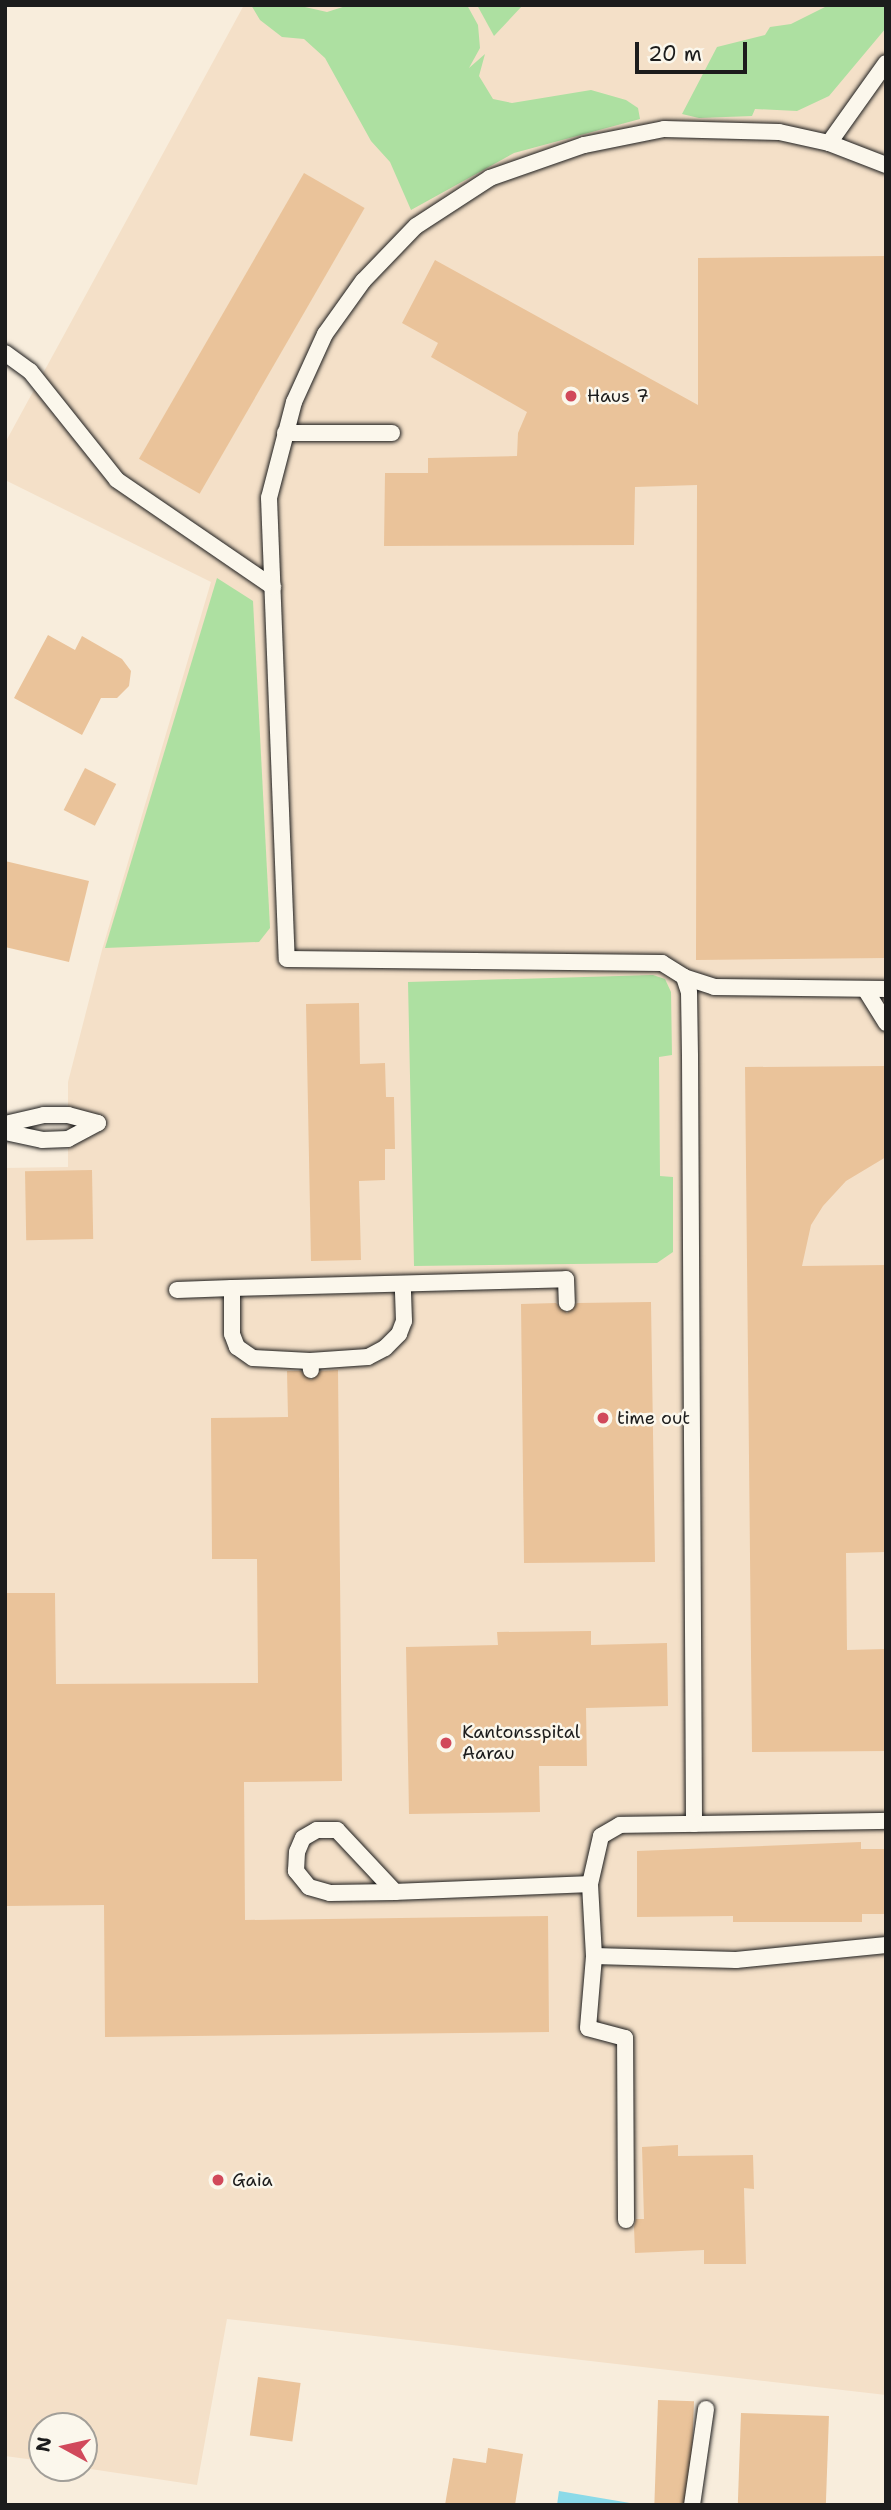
<!DOCTYPE html>
<style>
body{margin:0}
#map{position:relative;width:891px;height:2510px;overflow:hidden;background:#f8eddc;font-family:"Shantell Sans",sans-serif}
div>[style]{position:absolute}
.built>*{inset:0;background:#f4e0c8}
.green>*{inset:0;background:#ade0a1}
.water>*{inset:0;background:#8bdae8}
.building>*{inset:0;background:#eac39a;transform-origin:0 0}
.roads{filter:drop-shadow(0 0 2px #1c1c1c) drop-shadow(0 0 2px #1c1c1c)}
.service>*{height:16px;margin:-8px;padding:0 8px;transform-origin:8px;border-radius:8px;background:#fbf7ec}
.dots>*{width:19px;height:19px;translate:-50% -50%;box-sizing:border-box;border:4px solid #fbf7ec;border-radius:50%}
span{translate:-50% -50%;white-space:nowrap;text-align:center;line-height:1.15;-webkit-text-stroke:5px #fbf7ec;paint-order:stroke}
.poi-label{font-size:18px;color:#1c1c1c}
.left{translate:0 -50%;text-align:left}
.frame{position:absolute;inset:0;border:7px solid #1c1c1c;pointer-events:none}
.north{position:absolute;left:28px;top:2412px;width:70px;height:70px;box-sizing:border-box;background:#fbf7ec;border:2px solid #a29f99;border-radius:50%;rotate:278deg;font-size:19px;font-weight:700;line-height:28px;text-align:center;color:#1c1c1c}
.north::after{content:'';display:block;margin:auto;width:24px;height:32px;background:#d1495b;clip-path:polygon(50% 0,100% 100%,50% 72%,0 100%)}
.scale{position:absolute;left:635px;top:42px;width:112px;height:32px;box-sizing:border-box;border:4px solid #1c1c1c;border-top:0;padding-left:9px;font-size:21px;line-height:24px;white-space:nowrap;color:#1c1c1c;-webkit-text-stroke:5px #fbf7ec;paint-order:stroke}
</style>
<div id="map">
<div class="built">
<div style="clip-path:polygon(244px 5px,886px 5px,886px 2395px,227px 2319px,197px 2485px,84px 2468px,84px 2426px,42px 2426px,42px 2461px,5px 2456px,5px 1168px,68px 1167px,68px 1082px,102px 950px,211px 582px,5px 480px,5px 443px)"></div>
</div>
<div class="green">
<div style="clip-path:polygon(251px 5px,296px 5px,327px 12px,349px 5px,467px 5px,478px 25px,480px 48px,469px 68px,485px 54px,479px 76px,493px 99px,512px 103px,591px 90px,626px 100px,638px 108px,640px 119px,514px 153px,411px 210px,390px 162px,371px 141px,325px 58px,304px 39px,282px 37px,260px 20px)"></div>
<div style="clip-path:polygon(477px 5px,523px 5px,494px 36px)"></div>
<div style="clip-path:polygon(829px 5px,886px 5px,886px 28px,829px 96px,797px 111px,755px 109px,752px 116px,699px 118px,682px 114px,717px 47px,765px 35px,770px 27px,791px 24px)"></div>
<div style="clip-path:polygon(217px 578px,253px 601px,270px 928px,259px 942px,105px 948px)"></div>
<div style="clip-path:polygon(653px 975px,665px 979px,671px 992px,672px 1055px,659px 1057px,660px 1176px,673px 1177px,673px 1252px,657px 1263px,414px 1266px,408px 982px)"></div>
</div>
<div class="water">
<div style="clip-path:polygon(559px 2491px,630px 2503px,629px 2505px,557px 2505px)"></div>
</div>
<div class="building">
<div style="left:304px;top:173px;width:70px;height:330px;rotate:30deg"></div>
<div style="clip-path:polygon(886px 256px,886px 958px,696px 960px,697px 485px,635px 487px,634px 545px,384px 546px,385px 473px,428px 473px,428px 458px,517px 456px,518px 433px,527px 412px,431px 357px,438px 343px,402px 323px,435px 260px,698px 405px,698px 258px)"></div>
<div style="clip-path:polygon(48px 635px,75px 650px,82px 636px,122px 659px,131px 671px,129px 686px,117px 698px,101px 698px,82px 735px,14px 698px)"></div>
<div style="left:85px;top:768px;width:35px;height:47px;rotate:27deg"></div>
<div style="clip-path:polygon(5px 861px,89px 881px,69px 962px,5px 947px)"></div>
<div style="clip-path:polygon(359px 1003px,360px 1064px,385px 1063px,386px 1097px,394px 1097px,395px 1149px,385px 1149px,385px 1180px,359px 1181px,361px 1260px,311px 1261px,306px 1004px)"></div>
<div style="clip-path:polygon(886px 1066px,886px 1157px,846px 1181px,823px 1206px,811px 1225px,802px 1266px,886px 1265px,886px 1552px,846px 1553px,847px 1650px,886px 1649px,886px 1751px,752px 1752px,745px 1067px)"></div>
<div style="left:92px;top:1170px;width:69px;height:67px;rotate:89deg"></div>
<div style="clip-path:polygon(651px 1302px,655px 1562px,524px 1563px,521px 1304px,556px 1303px,567px 1313px,577px 1303px)"></div>
<div style="clip-path:polygon(338px 1370px,342px 1781px,244px 1782px,245px 1920px,548px 1916px,549px 2032px,105px 2037px,104px 1905px,5px 1906px,5px 1593px,55px 1593px,56px 1684px,258px 1683px,257px 1559px,212px 1559px,211px 1418px,288px 1417px,287px 1371px,301px 1371px,311px 1380px,321px 1371px)"></div>
<div style="clip-path:polygon(591px 1631px,591px 1645px,667px 1643px,668px 1706px,586px 1708px,587px 1766px,539px 1766px,540px 1812px,409px 1814px,406px 1647px,498px 1645px,497px 1632px)"></div>
<div style="clip-path:polygon(861px 1842px,861px 1849px,886px 1849px,886px 1914px,862px 1914px,862px 1922px,733px 1922px,733px 1916px,637px 1917px,637px 1851px)"></div>
<div style="clip-path:polygon(678px 2145px,678px 2156px,753px 2155px,754px 2189px,744px 2188px,746px 2264px,704px 2264px,704px 2250px,635px 2253px,634px 2227px,636px 2219px,644px 2219px,642px 2147px)"></div>
<div style="left:258px;top:2377px;width:43px;height:59px;rotate:8deg"></div>
<div style="left:658px;top:2400px;width:36px;height:106px;rotate:2deg"></div>
<div style="left:741px;top:2413px;width:88px;height:92px;rotate:2deg"></div>
<div style="clip-path:polygon(488px 2448px,523px 2454px,515px 2505px,445px 2505px,453px 2458px,486px 2463px)"></div>
</div>
<div class="roads">
<div class="service">
<div style="left:829px;top:143px;width:98px;rotate:-54.5deg"></div>
<div style="left:886px;top:165px;width:61px;rotate:-158.9deg"></div>
<div style="left:829px;top:143px;width:51px;rotate:-167.6deg"></div>
<div style="left:779px;top:132px;width:115px;rotate:-178.5deg"></div>
<div style="left:664px;top:129px;width:82px;rotate:168.7deg"></div>
<div style="left:584px;top:145px;width:100px;rotate:160.7deg"></div>
<div style="left:490px;top:178px;width:88px;rotate:147deg"></div>
<div style="left:416px;top:226px;width:76px;rotate:133.9deg"></div>
<div style="left:363px;top:281px;width:65px;rotate:125.6deg"></div>
<div style="left:325px;top:334px;width:75px;rotate:114.5deg"></div>
<div style="left:294px;top:402px;width:99px;rotate:104.6deg"></div>
<div style="left:269px;top:498px;width:461px;rotate:87.8deg"></div>
<div style="left:287px;top:959px;width:375px;rotate:0.6deg"></div>
<div style="left:662px;top:963px;width:26px;rotate:32deg"></div>
<div style="left:684px;top:977px;width:16px;rotate:72deg"></div>
<div style="left:689px;top:992px;width:64px;rotate:89.1deg"></div>
<div style="left:690px;top:1056px;width:768px;rotate:89.7deg"></div>
<div style="left:694px;top:1824px;width:192px;rotate:-0.9deg"></div>
<div style="left:5px;top:353px;width:31px;rotate:36deg"></div>
<div style="left:30px;top:371px;width:139px;rotate:51.4deg"></div>
<div style="left:117px;top:480px;width:189px;rotate:34.4deg"></div>
<div style="left:285px;top:433px;width:107px"></div>
<div style="left:684px;top:977px;width:32px;rotate:18deg"></div>
<div style="left:714px;top:987px;width:172px;rotate:0.7deg"></div>
<div style="left:865px;top:989px;width:40px;rotate:58deg"></div>
<div style="left:5px;top:1124px;width:40px;rotate:-13deg"></div>
<div style="left:44px;top:1115px;width:24px"></div>
<div style="left:68px;top:1115px;width:31px;rotate:15deg"></div>
<div style="left:5px;top:1132px;width:38px;rotate:12deg"></div>
<div style="left:42px;top:1140px;width:26px;rotate:-2deg"></div>
<div style="left:68px;top:1139px;width:34px;rotate:-28deg"></div>
<div style="left:232px;top:1288px;width:334px;rotate:-1.5deg"></div>
<div style="left:566px;top:1279px;width:24px;rotate:88deg"></div>
<div style="left:177px;top:1290px;width:55px;rotate:-2.1deg"></div>
<div style="left:232px;top:1288px;width:46px;rotate:90deg"></div>
<div style="left:232px;top:1334px;width:14px;rotate:69deg"></div>
<div style="left:237px;top:1347px;width:19px;rotate:35deg"></div>
<div style="left:253px;top:1358px;width:57px;rotate:3deg"></div>
<div style="left:310px;top:1361px;width:9px;rotate:84deg"></div>
<div style="left:310px;top:1361px;width:58px;rotate:-3.9deg"></div>
<div style="left:368px;top:1357px;width:19px;rotate:-28deg"></div>
<div style="left:385px;top:1348px;width:20px;rotate:-45deg"></div>
<div style="left:399px;top:1334px;width:14px;rotate:-69deg"></div>
<div style="left:404px;top:1321px;width:36px;rotate:-92deg"></div>
<div style="left:395px;top:1892px;width:65px;rotate:179.1deg"></div>
<div style="left:330px;top:1893px;width:22px;rotate:-164deg"></div>
<div style="left:309px;top:1887px;width:21px;rotate:-129deg"></div>
<div style="left:296px;top:1871px;width:19px;rotate:-87deg"></div>
<div style="left:297px;top:1852px;width:15px;rotate:-67deg"></div>
<div style="left:303px;top:1838px;width:16px;rotate:-30deg"></div>
<div style="left:317px;top:1830px;width:20px"></div>
<div style="left:337px;top:1830px;width:85px;rotate:46.9deg"></div>
<div style="left:395px;top:1892px;width:195px;rotate:-2.3deg"></div>
<div style="left:594px;top:1956px;width:142px;rotate:1.6deg"></div>
<div style="left:736px;top:1960px;width:151px;rotate:-5.7deg"></div>
<div style="left:626px;top:2220px;width:182px;rotate:-90.3deg"></div>
<div style="left:625px;top:2038px;width:38px;rotate:-165deg"></div>
<div style="left:588px;top:2028px;width:72px;rotate:-85.2deg"></div>
<div style="left:594px;top:1956px;width:72px;rotate:-93.2deg"></div>
<div style="left:590px;top:1884px;width:49px;rotate:-77.1deg"></div>
<div style="left:601px;top:1836px;width:22px;rotate:-30deg"></div>
<div style="left:620px;top:1825px;width:74px;rotate:-0.8deg"></div>
<div style="left:692px;top:2505px;width:97px;rotate:-81.7deg"></div>
</div>
</div>
<div class="dots">
<div style="left:571px;top:396px;background:#d1495b"></div>
<div style="left:603px;top:1418px;background:#d1495b"></div>
<div style="left:446px;top:1743px;background:#d1495b"></div>
<div style="left:218px;top:2180px;background:#d1495b"></div>
</div>
<div class="poi-label">
<span class="left" style="left:587px;top:396px">Haus 7</span>
<span class="left" style="left:617px;top:1418px">time out</span>
<span class="left" style="left:462px;top:1743px">Kantonsspital<br>Aarau</span>
<span class="left" style="left:232px;top:2180px">Gaia</span>
</div>
<div class="frame"></div>
<div class="north">N</div>
<div class="scale">20 m</div>
</div>
